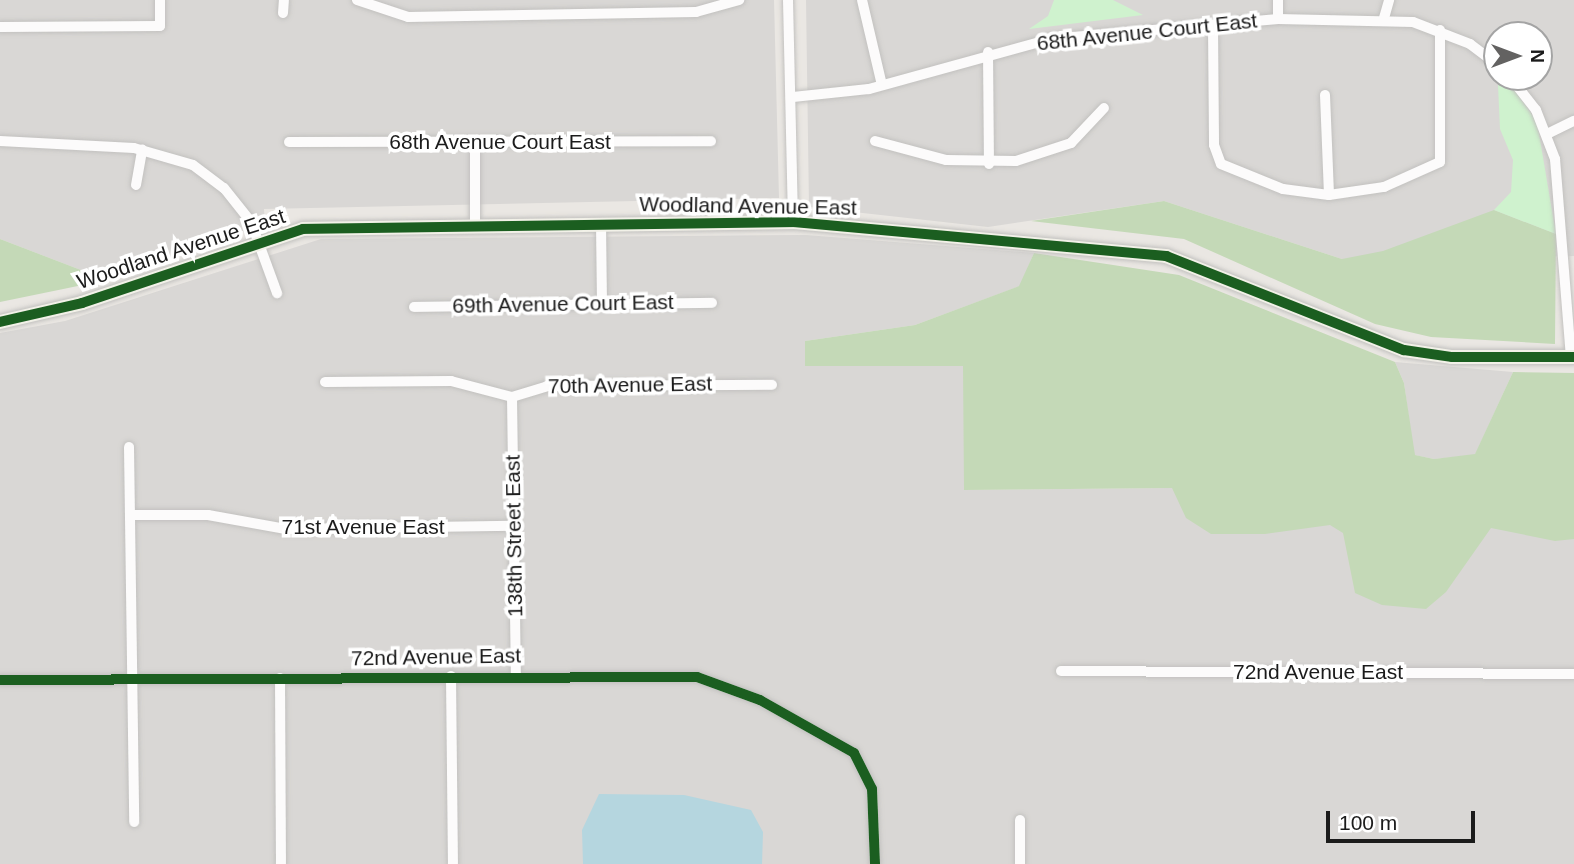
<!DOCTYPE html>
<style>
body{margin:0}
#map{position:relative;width:1574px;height:864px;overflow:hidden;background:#eae7e3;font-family:Arial,sans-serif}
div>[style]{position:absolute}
.residential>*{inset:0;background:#d9d7d5}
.forest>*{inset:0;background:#c4d9b7}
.park>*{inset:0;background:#cff2ce}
.water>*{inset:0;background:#b5d6df}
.roads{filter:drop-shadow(0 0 2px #c2c1bf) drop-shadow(0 0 2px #c2c1bf)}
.street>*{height:10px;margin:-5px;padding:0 5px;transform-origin:5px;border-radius:5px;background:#fcfbfb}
.secondary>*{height:14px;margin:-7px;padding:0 7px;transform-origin:7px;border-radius:7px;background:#f2f1e8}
.cycleway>*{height:10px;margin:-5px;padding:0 5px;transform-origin:5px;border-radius:5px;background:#1b5e20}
span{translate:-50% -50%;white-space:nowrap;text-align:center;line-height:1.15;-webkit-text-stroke:7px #fff;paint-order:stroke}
.street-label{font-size:21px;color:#1b1b1b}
.north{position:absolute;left:1483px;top:21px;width:70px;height:70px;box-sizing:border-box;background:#fff;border:2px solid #a4a4a4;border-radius:50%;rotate:90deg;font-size:19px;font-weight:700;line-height:28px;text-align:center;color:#1b1b1b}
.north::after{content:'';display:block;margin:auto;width:24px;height:32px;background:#636261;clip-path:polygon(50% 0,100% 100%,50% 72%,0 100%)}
.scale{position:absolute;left:1326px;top:811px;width:149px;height:32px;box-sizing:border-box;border:4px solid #1b1b1b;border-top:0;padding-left:9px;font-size:21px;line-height:24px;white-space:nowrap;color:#1b1b1b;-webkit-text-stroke:5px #fff;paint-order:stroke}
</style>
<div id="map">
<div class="residential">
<div style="clip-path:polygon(0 0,774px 0,779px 198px,264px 209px,265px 224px,107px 280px,0 239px)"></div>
<div style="clip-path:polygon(evenodd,806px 0,1574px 0,1574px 256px,1342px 259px,1164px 201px,988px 227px,809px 207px,806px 0,1497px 35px,1539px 35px,1539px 77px,1497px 77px,1497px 35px)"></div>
<div style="clip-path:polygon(806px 235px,1034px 253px,1020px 286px,915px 325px,805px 341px,805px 366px,964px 366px,964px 490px,1574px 484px,1574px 864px,0 864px,0 333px,65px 321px,321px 239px)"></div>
<div style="clip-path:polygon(1395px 362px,1513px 372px,1475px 455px,1434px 459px,1414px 455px,1404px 383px)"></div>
</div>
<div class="forest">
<div style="clip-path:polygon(1164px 201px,1342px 259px,1383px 251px,1494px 210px,1556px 234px,1555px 344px,1431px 337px,1375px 324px,1184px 239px,1031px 221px)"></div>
<div style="clip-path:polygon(0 239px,107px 280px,0 302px)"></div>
<div style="clip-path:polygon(1034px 253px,1179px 275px,1395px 362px,1404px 383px,1415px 455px,1434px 459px,1475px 454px,1513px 372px,1574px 373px,1574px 539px,1555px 541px,1491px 528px,1446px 592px,1426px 609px,1382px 605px,1355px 593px,1343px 533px,1330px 525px,1265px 534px,1211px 534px,1186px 518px,1172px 488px,964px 490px,963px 366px,805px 366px,805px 341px,915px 325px,1019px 286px)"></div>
</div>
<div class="park">
<div style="clip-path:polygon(1054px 0,1113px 0,1143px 15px,1029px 29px,1048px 16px)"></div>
<div style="clip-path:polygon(1498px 85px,1512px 86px,1537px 122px,1556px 234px,1494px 210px,1511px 192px,1513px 160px,1500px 129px)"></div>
</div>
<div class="water">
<div style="clip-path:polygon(599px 794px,684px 795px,751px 810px,763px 832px,762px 864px,583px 864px,582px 830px)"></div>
</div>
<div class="roads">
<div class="street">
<div style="left:357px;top:0;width:54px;rotate:18.4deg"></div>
<div style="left:408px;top:17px;width:288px;rotate:-1deg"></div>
<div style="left:696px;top:12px;width:45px;rotate:-15.6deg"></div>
<div style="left:788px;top:0;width:222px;rotate:88.7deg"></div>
<div style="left:862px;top:0;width:87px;rotate:76.8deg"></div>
<div style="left:1278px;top:0;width:19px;rotate:90deg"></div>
<div style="left:283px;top:13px;width:13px;rotate:-86deg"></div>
<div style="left:1384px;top:18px;width:19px;rotate:-74deg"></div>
<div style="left:1213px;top:26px;width:119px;rotate:89.5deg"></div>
<div style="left:1214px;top:145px;width:20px;rotate:70deg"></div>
<div style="left:1221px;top:164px;width:67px;rotate:22deg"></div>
<div style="left:1283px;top:189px;width:46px;rotate:7.4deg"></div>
<div style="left:1329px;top:195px;width:56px;rotate:-8.3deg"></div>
<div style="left:1384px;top:187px;width:61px;rotate:-24.1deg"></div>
<div style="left:1440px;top:162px;width:132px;rotate:-90deg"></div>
<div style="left:0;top:27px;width:160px;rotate:-0.4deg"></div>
<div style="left:160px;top:26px;width:26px;rotate:-90deg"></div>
<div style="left:988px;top:52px;width:112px;rotate:89.5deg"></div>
<div style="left:1510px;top:77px;width:42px;rotate:51.8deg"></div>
<div style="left:1536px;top:110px;width:53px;rotate:68.8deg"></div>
<div style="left:1555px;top:159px;width:199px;rotate:85.4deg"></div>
<div style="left:1325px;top:95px;width:100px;rotate:87.7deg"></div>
<div style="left:793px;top:97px;width:76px;rotate:-6deg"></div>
<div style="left:869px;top:89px;width:188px;rotate:-15.4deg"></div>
<div style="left:1050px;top:39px;width:229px;rotate:-5deg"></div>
<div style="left:1278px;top:19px;width:135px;rotate:1.3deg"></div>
<div style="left:1413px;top:22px;width:61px;rotate:21.1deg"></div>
<div style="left:1470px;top:44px;width:34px;rotate:37deg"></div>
<div style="left:1547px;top:134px;width:30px;rotate:-26deg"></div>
<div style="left:0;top:141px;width:134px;rotate:3deg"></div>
<div style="left:134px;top:148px;width:61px;rotate:16.1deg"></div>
<div style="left:193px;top:165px;width:39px;rotate:37deg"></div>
<div style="left:224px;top:188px;width:43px;rotate:51.5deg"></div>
<div style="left:251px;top:222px;width:76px;rotate:69.9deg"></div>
<div style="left:875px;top:141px;width:73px;rotate:15deg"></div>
<div style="left:946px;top:160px;width:70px;rotate:0.8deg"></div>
<div style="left:1016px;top:161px;width:58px;rotate:-18.1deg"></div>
<div style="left:1071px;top:143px;width:48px;rotate:-46.7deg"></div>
<div style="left:289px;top:142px;width:422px;rotate:-0.1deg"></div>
<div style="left:475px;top:142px;width:81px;rotate:90deg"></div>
<div style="left:136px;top:185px;width:36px;rotate:-80deg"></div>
<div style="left:601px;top:223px;width:80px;rotate:89.3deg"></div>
<div style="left:414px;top:307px;width:298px;rotate:-0.8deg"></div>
<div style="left:325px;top:382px;width:126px;rotate:-0.5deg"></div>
<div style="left:451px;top:381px;width:63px;rotate:14.7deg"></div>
<div style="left:512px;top:397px;width:278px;rotate:89.2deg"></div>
<div style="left:512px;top:397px;width:37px;rotate:-17deg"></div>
<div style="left:547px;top:386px;width:225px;rotate:-0.3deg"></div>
<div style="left:129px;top:447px;width:375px;rotate:89.2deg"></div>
<div style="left:130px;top:515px;width:78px"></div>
<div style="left:208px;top:515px;width:79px;rotate:10.2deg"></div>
<div style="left:286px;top:529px;width:228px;rotate:-0.8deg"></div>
<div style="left:1061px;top:671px;width:513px;rotate:0.34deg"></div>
<div style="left:451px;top:676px;width:188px;rotate:89.4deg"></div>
<div style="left:280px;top:678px;width:186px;rotate:89.7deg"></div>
<div style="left:0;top:680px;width:697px;rotate:-0.25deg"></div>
<div style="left:697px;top:677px;width:67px;rotate:20.1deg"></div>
<div style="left:760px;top:700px;width:108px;rotate:29.4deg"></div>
<div style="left:854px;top:753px;width:40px;rotate:63.4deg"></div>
<div style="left:872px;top:789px;width:75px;rotate:87.7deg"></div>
<div style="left:1020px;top:820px;width:44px;rotate:90deg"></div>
</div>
<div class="secondary">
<div style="left:0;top:322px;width:84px;rotate:-13deg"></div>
<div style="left:82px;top:303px;width:233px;rotate:-18.5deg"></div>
<div style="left:303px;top:229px;width:490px;rotate:-0.8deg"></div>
<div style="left:793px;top:222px;width:375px;rotate:5.2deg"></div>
<div style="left:1166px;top:256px;width:256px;rotate:21.6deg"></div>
<div style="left:1404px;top:350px;width:49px;rotate:8.3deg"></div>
<div style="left:1452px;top:357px;width:122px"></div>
</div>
</div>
<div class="cycleway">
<div style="left:0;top:322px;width:84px;rotate:-13deg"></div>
<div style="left:82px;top:303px;width:233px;rotate:-18.5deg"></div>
<div style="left:303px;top:229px;width:490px;rotate:-0.8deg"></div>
<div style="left:793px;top:222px;width:375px;rotate:5.2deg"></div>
<div style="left:1166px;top:256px;width:256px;rotate:21.6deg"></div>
<div style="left:1404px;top:350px;width:49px;rotate:8.3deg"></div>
<div style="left:1452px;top:357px;width:122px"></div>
<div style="left:0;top:680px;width:697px;rotate:-0.25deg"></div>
<div style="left:697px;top:677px;width:67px;rotate:20.1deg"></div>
<div style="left:760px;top:700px;width:108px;rotate:29.4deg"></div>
<div style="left:854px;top:753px;width:40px;rotate:63.4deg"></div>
<div style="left:872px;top:789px;width:75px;rotate:87.7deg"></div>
</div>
<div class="street-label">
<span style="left:1147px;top:32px;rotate:-6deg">68th Avenue Court East</span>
<span style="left:500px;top:142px">68th Avenue Court East</span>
<span style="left:748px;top:206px;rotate:1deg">Woodland Avenue East</span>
<span style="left:181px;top:249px;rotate:-18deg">Woodland Avenue East</span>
<span style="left:563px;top:304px;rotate:-1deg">69th Avenue Court East</span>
<span style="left:630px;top:385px;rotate:-1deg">70th Avenue East</span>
<span style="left:363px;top:527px">71st Avenue East</span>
<span style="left:514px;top:536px;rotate:-91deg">138th Street East</span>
<span style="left:436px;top:657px;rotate:-1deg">72nd Avenue East</span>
<span style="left:1318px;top:672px">72nd Avenue East</span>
</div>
<div class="north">N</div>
<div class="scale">100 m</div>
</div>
